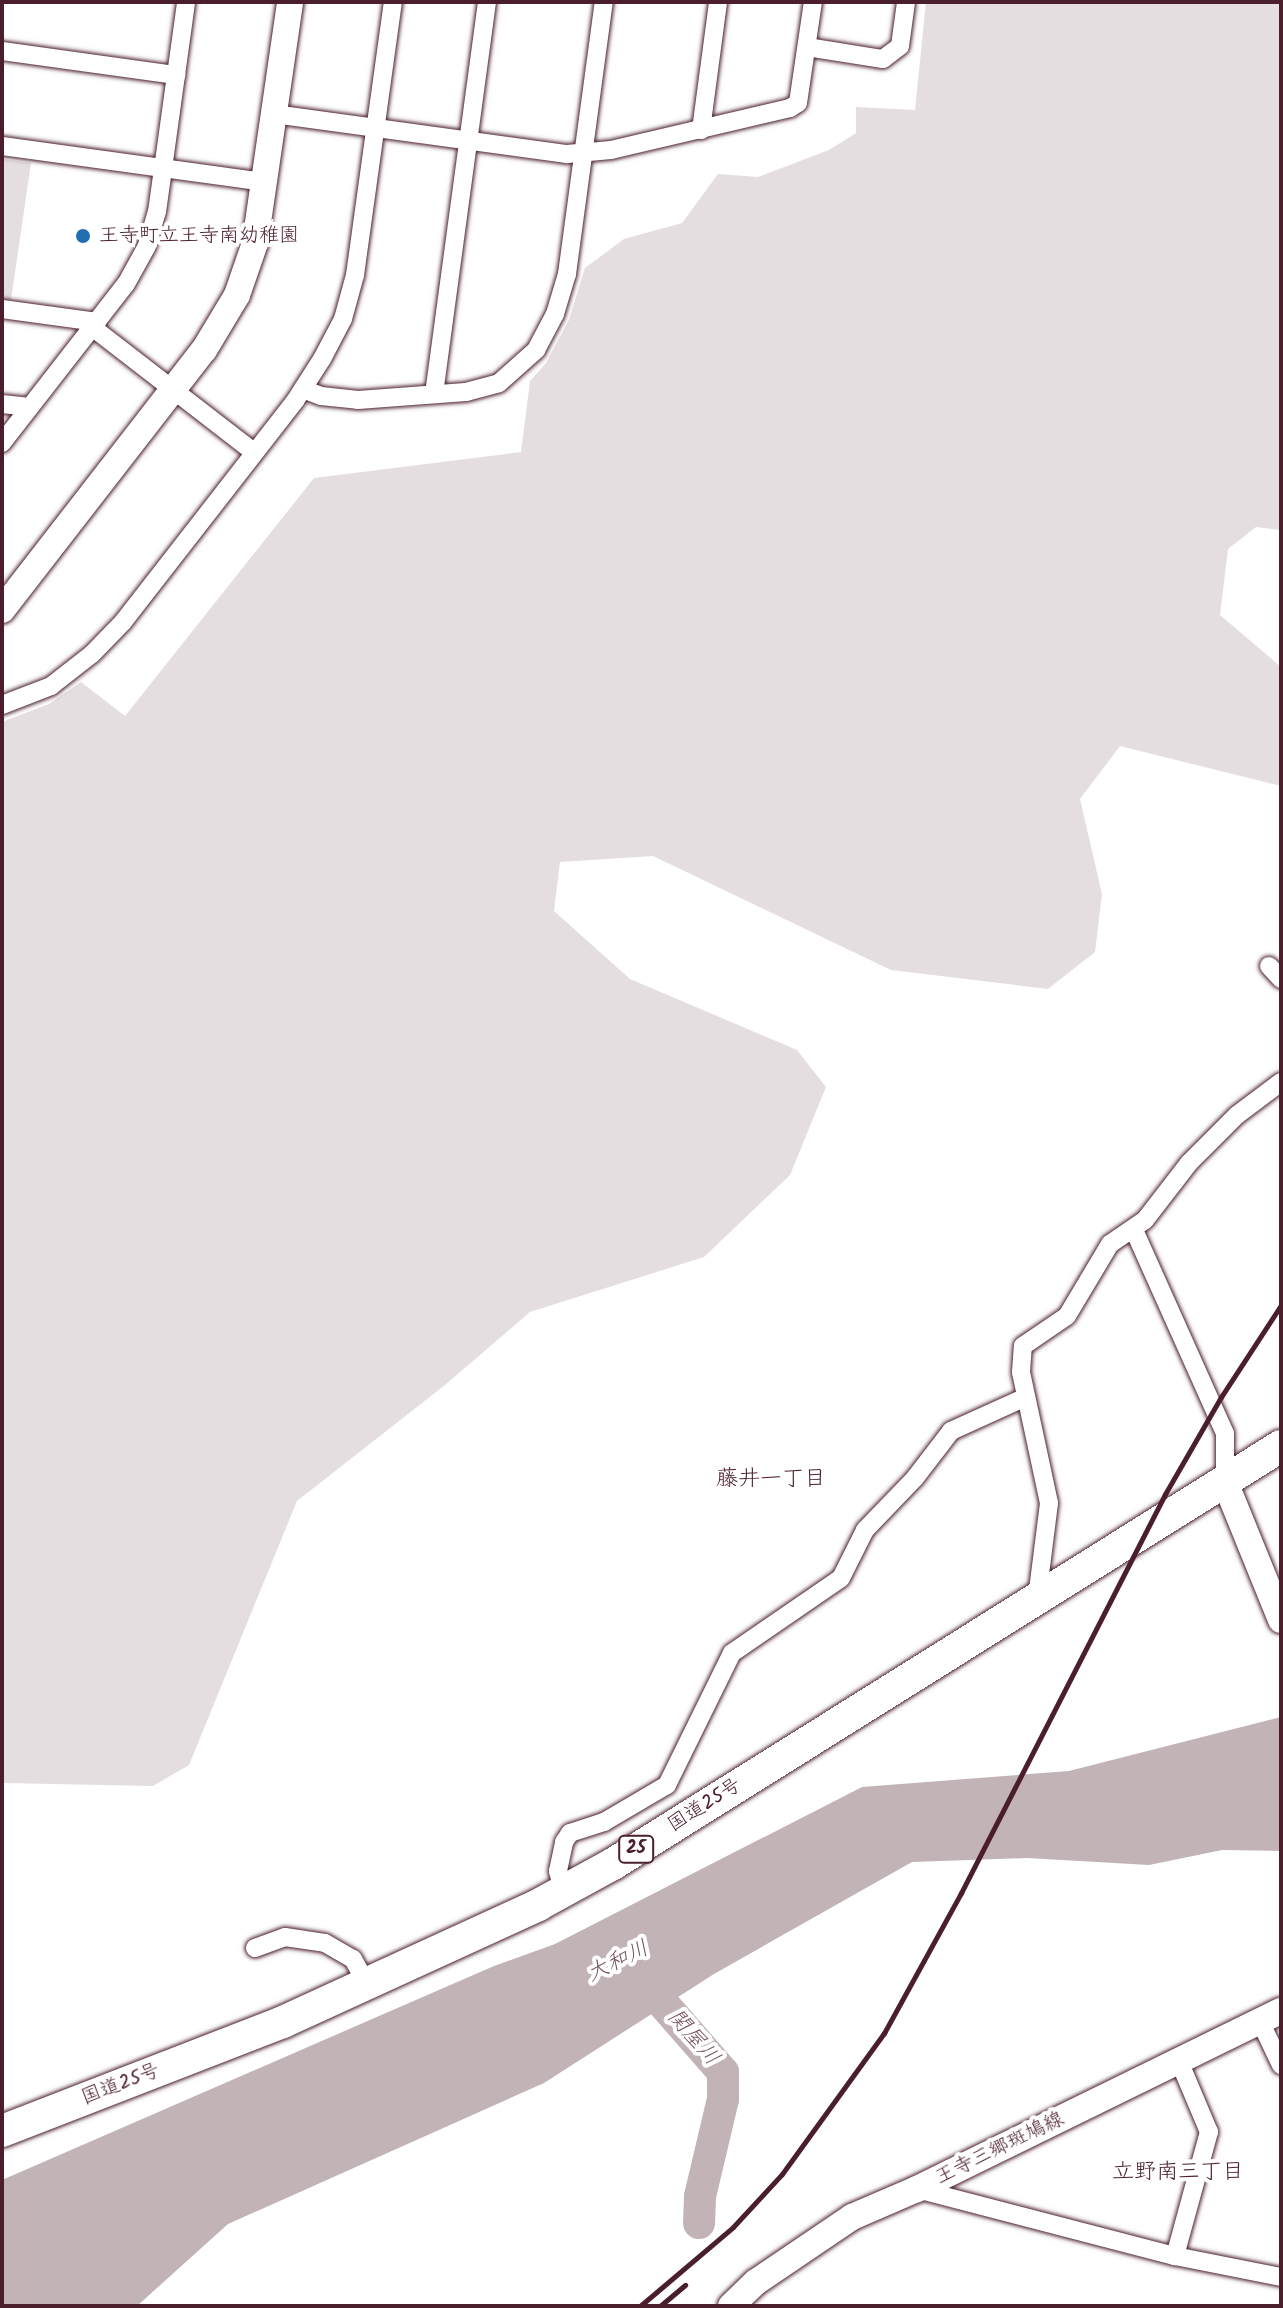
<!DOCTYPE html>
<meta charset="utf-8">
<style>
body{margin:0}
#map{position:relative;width:1283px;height:2308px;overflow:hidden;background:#fff;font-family:Kalam,"Klee One",sans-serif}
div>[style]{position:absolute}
.green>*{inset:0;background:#e5dee0}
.water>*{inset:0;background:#c1b3b6}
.river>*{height:32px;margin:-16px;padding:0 16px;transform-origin:16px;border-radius:16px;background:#c1b3b6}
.roads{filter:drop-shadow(0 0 2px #4a1f2b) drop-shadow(0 0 2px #4a1f2b)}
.street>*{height:18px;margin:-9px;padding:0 9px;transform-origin:9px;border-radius:9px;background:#fff}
.secondary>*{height:26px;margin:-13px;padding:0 13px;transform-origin:13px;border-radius:13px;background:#fff}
.highway>*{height:32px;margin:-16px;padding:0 16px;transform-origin:16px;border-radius:16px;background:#fff}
.rail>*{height:5px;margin:-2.5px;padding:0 2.5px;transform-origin:2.5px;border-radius:2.5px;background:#4a1f2b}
.dots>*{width:22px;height:22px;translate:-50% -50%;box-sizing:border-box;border:4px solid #fff;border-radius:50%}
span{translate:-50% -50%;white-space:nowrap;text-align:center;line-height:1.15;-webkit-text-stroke:8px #fff;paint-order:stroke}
.shield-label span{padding:2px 6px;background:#fff;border:2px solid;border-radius:6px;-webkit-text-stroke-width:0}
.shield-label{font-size:18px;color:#4a1f2b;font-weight:700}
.poi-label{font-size:20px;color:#4a1f2b}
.left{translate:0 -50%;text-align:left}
.street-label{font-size:20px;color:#4a1f2b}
.neighbourhood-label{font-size:22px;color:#4a1f2b}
.water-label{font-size:22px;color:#74535c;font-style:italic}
.frame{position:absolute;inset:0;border:4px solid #4a1f2b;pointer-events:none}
</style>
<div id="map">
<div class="green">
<div style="clip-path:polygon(926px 2px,1281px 2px,1281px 530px,1256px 527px,1228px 549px,1220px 615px,1281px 667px,1281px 786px,1120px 746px,1080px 799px,1102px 894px,1095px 952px,1048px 989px,891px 970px,653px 856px,560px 862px,554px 911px,630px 979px,797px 1050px,826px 1087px,790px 1175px,704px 1257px,530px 1312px,445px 1385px,297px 1501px,189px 1765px,153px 1786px,2px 1783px,2px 722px,49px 704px,81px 682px,125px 716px,314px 478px,521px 452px,530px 381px,546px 363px,569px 320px,585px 268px,624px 239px,682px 223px,718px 174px,758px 177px,829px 150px,856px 133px,856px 107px,915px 110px)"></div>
<div style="clip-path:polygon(2px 159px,31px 163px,11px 300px,2px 299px)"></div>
</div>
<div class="water">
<div style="clip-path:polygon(1281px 1717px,1281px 1851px,1222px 1850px,1149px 1865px,1027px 1858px,912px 1862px,714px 1974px,544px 2083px,228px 2224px,137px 2306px,2px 2306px,2px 2180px,494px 1966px,555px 1944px,862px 1787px,1069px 1771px)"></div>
</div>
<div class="river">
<div style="left:643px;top:1971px;width:32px;rotate:60deg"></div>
<div style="left:659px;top:1999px;width:97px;rotate:48.8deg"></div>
<div style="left:723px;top:2072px;width:27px;rotate:90deg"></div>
<div style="left:723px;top:2099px;width:100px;rotate:103.3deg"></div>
<div style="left:700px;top:2196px;width:27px;rotate:92deg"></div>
</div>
<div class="roads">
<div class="street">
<div style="left:807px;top:47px;width:77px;rotate:9deg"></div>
<div style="left:883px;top:59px;width:21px;rotate:-37deg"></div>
<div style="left:900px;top:46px;width:44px;rotate:-82.2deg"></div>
<div style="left:2px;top:51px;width:176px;rotate:7.9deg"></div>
<div style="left:274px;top:114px;width:296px;rotate:7.8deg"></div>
<div style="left:567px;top:154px;width:44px;rotate:-5.2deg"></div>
<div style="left:611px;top:150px;width:184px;rotate:-13.2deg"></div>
<div style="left:790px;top:108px;width:9px;rotate:-32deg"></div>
<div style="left:798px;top:103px;width:102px;rotate:-81.6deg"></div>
<div style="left:701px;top:130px;width:129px;rotate:-82.4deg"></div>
<div style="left:2px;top:146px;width:264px;rotate:7.8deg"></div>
<div style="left:2px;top:309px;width:96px;rotate:7.8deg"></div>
<div style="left:92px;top:327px;width:205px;rotate:37.7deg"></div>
<div style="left:303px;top:389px;width:19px;rotate:21deg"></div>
<div style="left:321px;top:396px;width:37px;rotate:6deg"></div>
<div style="left:358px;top:400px;width:108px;rotate:-4.2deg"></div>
<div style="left:466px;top:392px;width:34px;rotate:-15deg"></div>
<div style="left:499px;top:383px;width:50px;rotate:-41.7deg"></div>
<div style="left:536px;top:350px;width:41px;rotate:-62.2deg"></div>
<div style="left:555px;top:314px;width:42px;rotate:-73.3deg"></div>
<div style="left:567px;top:274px;width:275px;rotate:-82.3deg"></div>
<div style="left:434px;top:394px;width:396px;rotate:-82.3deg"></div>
<div style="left:2px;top:404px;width:28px;rotate:6deg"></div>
<div style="left:2px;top:443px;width:202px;rotate:-52.1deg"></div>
<div style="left:126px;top:284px;width:43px;rotate:-61.1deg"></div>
<div style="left:147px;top:246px;width:35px;rotate:-74deg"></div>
<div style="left:157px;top:212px;width:212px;rotate:-82.1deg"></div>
<div style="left:2px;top:705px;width:53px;rotate:-21.2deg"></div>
<div style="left:51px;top:686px;width:52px;rotate:-38deg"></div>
<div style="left:92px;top:654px;width:45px;rotate:-45.9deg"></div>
<div style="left:123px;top:622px;width:280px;rotate:-52.1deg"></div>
<div style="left:295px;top:401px;width:50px;rotate:-57.3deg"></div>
<div style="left:322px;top:359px;width:45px;rotate:-62.3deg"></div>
<div style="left:343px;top:319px;width:46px;rotate:-74.7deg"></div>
<div style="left:355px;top:275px;width:276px;rotate:-82.1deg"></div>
<div style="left:1269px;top:966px;width:18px;rotate:47deg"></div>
<div style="left:1134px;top:1230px;width:222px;rotate:65.9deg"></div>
<div style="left:1225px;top:1433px;width:49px;rotate:90deg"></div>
<div style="left:1037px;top:1598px;width:96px;rotate:-82.8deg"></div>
<div style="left:1049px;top:1503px;width:134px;rotate:-102.1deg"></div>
<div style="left:1021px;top:1372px;width:26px;rotate:-86deg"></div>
<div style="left:1023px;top:1346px;width:53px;rotate:-34.3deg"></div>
<div style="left:1067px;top:1316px;width:84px;rotate:-59.2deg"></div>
<div style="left:1110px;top:1244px;width:42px;rotate:-34.4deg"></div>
<div style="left:1145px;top:1220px;width:72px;rotate:-52.3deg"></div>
<div style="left:1189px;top:1163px;width:68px;rotate:-45deg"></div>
<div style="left:1237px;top:1115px;width:55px;rotate:-36.9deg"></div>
<div style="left:563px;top:1891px;width:21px;rotate:-104deg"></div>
<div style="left:558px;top:1871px;width:30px;rotate:-78deg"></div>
<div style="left:564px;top:1842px;width:11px;rotate:-56deg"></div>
<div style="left:570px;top:1833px;width:36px;rotate:-18deg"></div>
<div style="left:604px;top:1822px;width:73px;rotate:-30.4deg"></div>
<div style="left:667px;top:1785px;width:147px;rotate:-63.8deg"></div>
<div style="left:732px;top:1653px;width:132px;rotate:-34.5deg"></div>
<div style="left:841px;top:1578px;width:54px;rotate:-63.4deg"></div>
<div style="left:865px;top:1530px;width:72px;rotate:-46.1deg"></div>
<div style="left:915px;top:1478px;width:59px;rotate:-52.5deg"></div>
<div style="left:951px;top:1431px;width:82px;rotate:-24.4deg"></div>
<div style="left:255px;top:1948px;width:32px;rotate:-20deg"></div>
<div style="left:285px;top:1937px;width:40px;rotate:8.5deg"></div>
<div style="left:325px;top:1943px;width:32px;rotate:30deg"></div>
<div style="left:353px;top:1959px;width:29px;rotate:61deg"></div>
<div style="left:1260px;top:2021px;width:49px;rotate:64.5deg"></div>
<div style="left:917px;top:2189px;width:267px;rotate:14.6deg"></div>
<div style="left:1175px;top:2256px;width:108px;rotate:11.2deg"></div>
<div style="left:1175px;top:2256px;width:129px;rotate:-74.7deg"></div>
<div style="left:1209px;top:2132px;width:77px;rotate:-112.9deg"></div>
</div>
<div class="secondary">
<div style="left:2px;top:610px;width:329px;rotate:-52.2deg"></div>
<div style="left:204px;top:350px;width:64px;rotate:-59deg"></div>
<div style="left:237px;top:295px;width:55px;rotate:-70.9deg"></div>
<div style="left:255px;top:243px;width:244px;rotate:-81.7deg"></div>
<div style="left:1225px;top:1482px;width:149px;rotate:67.9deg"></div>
<div style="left:731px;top:2306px;width:35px;rotate:-44deg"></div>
<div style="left:756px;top:2282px;width:116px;rotate:-34.1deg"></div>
<div style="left:852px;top:2217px;width:71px;rotate:-23.3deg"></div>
<div style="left:917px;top:2189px;width:405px;rotate:-26.1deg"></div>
</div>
<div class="highway">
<div style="left:2px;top:2131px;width:301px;rotate:-21.2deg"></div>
<div style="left:283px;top:2022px;width:281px;rotate:-24.6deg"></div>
<div style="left:538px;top:1905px;width:85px;rotate:-28.7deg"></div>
<div style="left:613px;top:1864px;width:788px;rotate:-32.04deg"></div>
</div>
</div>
<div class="rail">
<div style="left:640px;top:2306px;width:122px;rotate:-40.3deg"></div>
<div style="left:733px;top:2227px;width:72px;rotate:-47.2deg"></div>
<div style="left:782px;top:2174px;width:174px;rotate:-54.1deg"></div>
<div style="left:884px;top:2033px;width:160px;rotate:-61.2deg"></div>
<div style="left:961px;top:1893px;width:448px;rotate:-62.9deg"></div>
<div style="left:1165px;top:1494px;width:112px;rotate:-60deg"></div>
<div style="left:1221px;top:1397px;width:110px;rotate:-56.9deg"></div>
<div style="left:660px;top:2306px;width:33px;rotate:-40deg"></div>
</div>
<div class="dots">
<div style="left:83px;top:236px;background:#1f6fb2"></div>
</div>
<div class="shield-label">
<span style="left:636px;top:1849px">25</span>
</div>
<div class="poi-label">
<span class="left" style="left:99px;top:236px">王寺町立王寺南幼稚園</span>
</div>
<div class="street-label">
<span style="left:705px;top:1806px;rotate:-32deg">国道25号</span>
<span style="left:121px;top:2085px;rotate:-21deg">国道25号</span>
<span style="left:1000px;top:2149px;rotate:-26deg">王寺三郷斑鳩線</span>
</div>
<div class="neighbourhood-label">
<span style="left:771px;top:1480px">藤井一丁目</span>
<span style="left:1178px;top:2173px">立野南三丁目</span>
</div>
<div class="water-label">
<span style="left:618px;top:1962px;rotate:-26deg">大和川</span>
<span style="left:693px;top:2038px;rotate:49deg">関屋川</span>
</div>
<div class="frame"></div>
</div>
